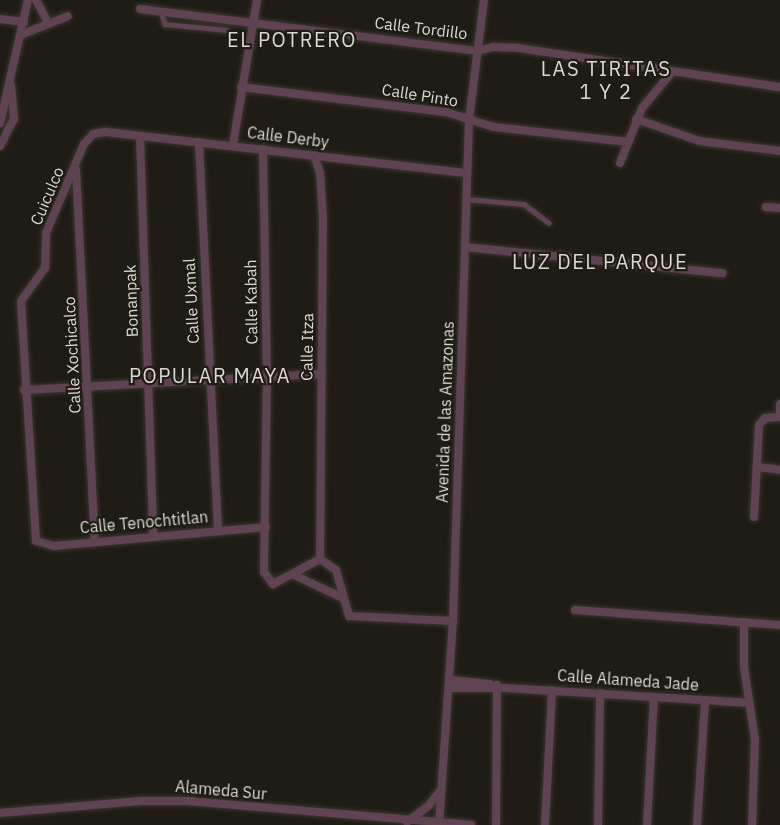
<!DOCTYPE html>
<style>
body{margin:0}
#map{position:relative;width:780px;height:825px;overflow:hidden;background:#1e1c14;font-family:"IBM Plex Sans",sans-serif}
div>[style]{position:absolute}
.roads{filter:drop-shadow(0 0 2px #38362f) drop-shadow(0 0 2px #38362f)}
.lane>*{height:4.5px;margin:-2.25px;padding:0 2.25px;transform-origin:2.25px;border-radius:2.25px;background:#5f4352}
.street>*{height:8px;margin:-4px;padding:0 4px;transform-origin:4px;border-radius:4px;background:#5f4352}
span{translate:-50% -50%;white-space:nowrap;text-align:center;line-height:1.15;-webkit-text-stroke:4.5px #1e1c14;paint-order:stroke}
.street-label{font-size:16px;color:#dad9d3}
.quarter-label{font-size:20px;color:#dad9d3;letter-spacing:1.5px}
</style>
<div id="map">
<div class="roads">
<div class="lane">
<div style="left:161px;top:11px;width:14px;rotate:73deg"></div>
<div style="left:165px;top:24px;width:62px;rotate:5.5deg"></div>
<div style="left:465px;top:199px;width:59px;rotate:4.8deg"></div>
<div style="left:524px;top:204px;width:31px;rotate:37deg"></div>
</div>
<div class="street">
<div style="left:36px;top:0;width:24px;rotate:62deg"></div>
<div style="left:140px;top:9px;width:341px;rotate:7.1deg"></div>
<div style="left:478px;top:51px;width:16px;rotate:-15deg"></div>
<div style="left:493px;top:47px;width:25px;rotate:2deg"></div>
<div style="left:518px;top:48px;width:265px;rotate:8.5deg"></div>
<div style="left:0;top:19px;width:24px;rotate:7deg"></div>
<div style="left:23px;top:34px;width:48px;rotate:-21.8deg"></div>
<div style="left:241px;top:87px;width:207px;rotate:7deg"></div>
<div style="left:446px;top:112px;width:50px;rotate:17.4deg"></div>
<div style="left:494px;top:127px;width:135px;rotate:6.4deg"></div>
<div style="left:636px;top:119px;width:67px;rotate:19.2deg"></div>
<div style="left:699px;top:141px;width:82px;rotate:7deg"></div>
<div style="left:0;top:123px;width:126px;rotate:-77.2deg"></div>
<div style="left:140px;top:136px;width:400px;rotate:88.1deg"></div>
<div style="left:199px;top:142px;width:388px;rotate:87.2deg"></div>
<div style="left:233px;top:145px;width:147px;rotate:-80.6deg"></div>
<div style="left:0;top:146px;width:30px;rotate:-63deg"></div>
<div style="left:14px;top:119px;width:34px;rotate:-95deg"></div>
<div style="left:263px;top:149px;width:228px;rotate:89deg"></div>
<div style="left:267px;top:377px;width:195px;rotate:90.9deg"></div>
<div style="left:264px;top:572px;width:15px;rotate:53deg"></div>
<div style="left:273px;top:584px;width:53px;rotate:-28deg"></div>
<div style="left:320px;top:559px;width:340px;rotate:-89.5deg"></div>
<div style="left:323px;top:219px;width:46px;rotate:-93.7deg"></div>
<div style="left:320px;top:173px;width:18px;rotate:-109deg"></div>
<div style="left:620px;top:163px;width:59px;rotate:-68.2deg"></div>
<div style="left:642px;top:108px;width:47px;rotate:-50.2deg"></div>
<div style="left:76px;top:170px;width:372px;rotate:87.1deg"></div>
<div style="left:766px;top:207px;width:14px;rotate:4deg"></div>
<div style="left:465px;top:247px;width:259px;rotate:5.8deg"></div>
<div style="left:24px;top:390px;width:298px;rotate:-3.1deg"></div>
<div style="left:780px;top:417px;width:13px;rotate:-90deg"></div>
<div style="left:757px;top:467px;width:23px;rotate:7deg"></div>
<div style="left:754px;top:517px;width:92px;rotate:-86.9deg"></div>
<div style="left:759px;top:425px;width:9px;rotate:-49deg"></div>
<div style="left:765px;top:418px;width:15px;rotate:-4deg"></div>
<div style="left:266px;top:527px;width:213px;rotate:174.9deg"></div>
<div style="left:54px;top:546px;width:19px;rotate:-164deg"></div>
<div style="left:36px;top:541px;width:240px;rotate:-93.6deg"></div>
<div style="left:21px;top:301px;width:41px;rotate:-54deg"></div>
<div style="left:45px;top:268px;width:35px;rotate:-88deg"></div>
<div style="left:46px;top:233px;width:97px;rotate:-66.9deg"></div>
<div style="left:84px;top:144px;width:13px;rotate:-48deg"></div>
<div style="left:93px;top:134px;width:13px;rotate:-9deg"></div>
<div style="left:106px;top:132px;width:362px;rotate:6.5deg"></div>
<div style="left:320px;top:559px;width:19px;rotate:35deg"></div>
<div style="left:336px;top:570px;width:48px;rotate:74.2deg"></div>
<div style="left:349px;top:616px;width:104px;rotate:2.8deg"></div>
<div style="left:294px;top:575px;width:52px;rotate:25.1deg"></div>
<div style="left:575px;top:610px;width:206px;rotate:4.2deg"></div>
<div style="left:744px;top:622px;width:45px;rotate:90deg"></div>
<div style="left:744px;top:667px;width:74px;rotate:81.4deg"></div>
<div style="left:755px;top:740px;width:85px;rotate:92deg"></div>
<div style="left:450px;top:680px;width:40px;rotate:5.7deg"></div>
<div style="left:450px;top:688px;width:55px"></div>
<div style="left:505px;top:688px;width:243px;rotate:3.5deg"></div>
<div style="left:0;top:813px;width:141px;rotate:-4.9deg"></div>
<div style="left:140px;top:801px;width:47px"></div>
<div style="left:187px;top:801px;width:285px;rotate:4.8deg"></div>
<div style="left:407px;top:822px;width:26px;rotate:-37deg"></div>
<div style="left:428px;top:806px;width:21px;rotate:-51deg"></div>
<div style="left:439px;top:825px;width:204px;rotate:-86.1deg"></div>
<div style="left:453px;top:621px;width:501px;rotate:-88.17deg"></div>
<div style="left:469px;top:120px;width:121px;rotate:-82.9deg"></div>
<div style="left:496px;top:825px;width:140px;rotate:-89.6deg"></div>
<div style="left:545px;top:825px;width:135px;rotate:-87deg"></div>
<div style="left:598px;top:825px;width:132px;rotate:-89.1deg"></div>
<div style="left:647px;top:825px;width:128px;rotate:-86.9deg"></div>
<div style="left:697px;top:825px;width:125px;rotate:-86.3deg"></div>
</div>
</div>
<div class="street-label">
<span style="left:421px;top:28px;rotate:7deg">Calle Tordillo</span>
<span style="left:420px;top:95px;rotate:9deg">Calle Pinto</span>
<span style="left:288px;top:137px;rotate:7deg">Calle Derby</span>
<span style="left:47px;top:196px;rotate:-67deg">Cuiculco</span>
<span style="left:131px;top:301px;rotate:-92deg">Bonanpak</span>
<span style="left:191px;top:301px;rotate:-93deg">Calle Uxmal</span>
<span style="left:251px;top:302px;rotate:-91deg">Calle Kabah</span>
<span style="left:307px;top:347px;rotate:-89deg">Calle Itza</span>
<span style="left:72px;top:355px;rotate:-93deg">Calle Xochicalco</span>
<span style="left:445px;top:412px;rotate:-88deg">Avenida de las Amazonas</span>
<span style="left:144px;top:522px;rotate:-5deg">Calle Tenochtitlan</span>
<span style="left:628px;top:680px;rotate:4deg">Calle Alameda Jade</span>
<span style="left:221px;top:790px;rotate:5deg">Alameda Sur</span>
</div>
<div class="quarter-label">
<span style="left:292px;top:39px">EL POTRERO</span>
<span style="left:606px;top:80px">LAS TIRITAS<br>1 Y 2</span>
<span style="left:600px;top:261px">LUZ DEL PARQUE</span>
<span style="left:210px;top:375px">POPULAR MAYA</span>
</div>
</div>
